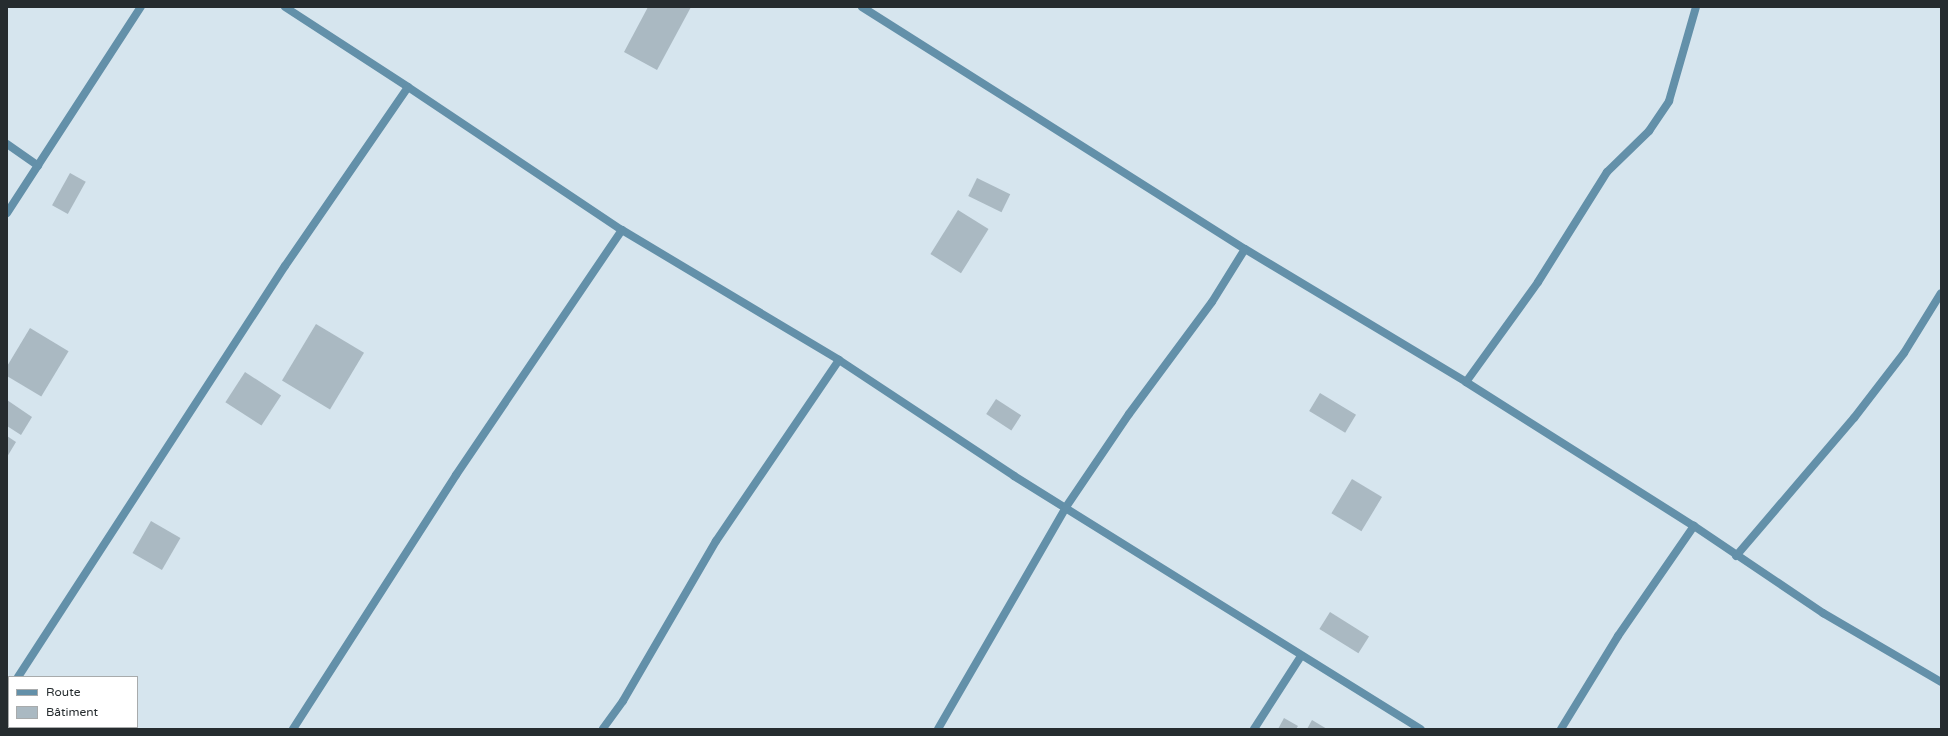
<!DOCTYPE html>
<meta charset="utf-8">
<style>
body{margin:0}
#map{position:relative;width:1948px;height:736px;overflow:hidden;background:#d6e5ee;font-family:"Varela Round",sans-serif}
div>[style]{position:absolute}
.building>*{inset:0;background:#aab9c2;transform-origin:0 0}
.street>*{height:8px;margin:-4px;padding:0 4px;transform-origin:4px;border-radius:4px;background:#6390a9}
span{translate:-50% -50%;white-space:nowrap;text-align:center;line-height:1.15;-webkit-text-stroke:3.5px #fff;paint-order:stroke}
.frame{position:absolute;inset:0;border:8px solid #262c2f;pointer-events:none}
.legend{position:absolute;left:8px;top:676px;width:130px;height:52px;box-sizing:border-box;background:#fff;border:1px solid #a8abac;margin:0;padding:5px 7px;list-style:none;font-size:12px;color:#262c2f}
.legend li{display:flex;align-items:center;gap:8px;height:20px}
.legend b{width:20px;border:1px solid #a8abac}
</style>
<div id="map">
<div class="building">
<div style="clip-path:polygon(648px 7px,691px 7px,657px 70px,624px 52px)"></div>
<div style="left:70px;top:173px;width:18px;height:37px;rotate:29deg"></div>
<div style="left:977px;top:178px;width:37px;height:20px;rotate:26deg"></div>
<div style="left:958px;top:210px;width:36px;height:52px;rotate:32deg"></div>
<div style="left:316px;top:324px;width:56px;height:66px;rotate:31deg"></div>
<div style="left:30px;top:328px;width:45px;height:53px;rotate:31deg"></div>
<div style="left:245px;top:372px;width:43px;height:36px;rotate:33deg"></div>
<div style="left:1320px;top:393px;width:42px;height:21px;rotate:31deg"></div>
<div style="left:996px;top:399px;width:30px;height:18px;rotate:33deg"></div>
<div style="clip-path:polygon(7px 400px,32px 417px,21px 435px,7px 426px)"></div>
<div style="clip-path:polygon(7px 436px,16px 442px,7px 457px)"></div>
<div style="left:1352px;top:479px;width:35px;height:40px;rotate:31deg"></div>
<div style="left:151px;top:521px;width:34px;height:37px;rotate:30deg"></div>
<div style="left:1330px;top:612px;width:46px;height:20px;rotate:32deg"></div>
<div style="clip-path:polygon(1284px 718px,1298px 726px,1296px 729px,1278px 729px)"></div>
<div style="clip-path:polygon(1312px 720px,1327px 729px,1307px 729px)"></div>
</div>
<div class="street">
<div style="left:285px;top:7px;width:147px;rotate:33deg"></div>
<div style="left:862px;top:7px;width:453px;rotate:32.3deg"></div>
<div style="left:1245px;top:249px;width:258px;rotate:31deg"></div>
<div style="left:1466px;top:382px;width:270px;rotate:32.3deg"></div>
<div style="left:1694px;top:526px;width:156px;rotate:34deg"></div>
<div style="left:1823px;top:613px;width:137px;rotate:30.3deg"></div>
<div style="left:7px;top:144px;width:38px;rotate:35deg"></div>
<div style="left:7px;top:213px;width:246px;rotate:-57deg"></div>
<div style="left:839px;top:360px;width:210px;rotate:33.5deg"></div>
<div style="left:1014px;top:476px;width:479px;rotate:31.9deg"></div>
<div style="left:1466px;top:382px;width:123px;rotate:-54.2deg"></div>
<div style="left:1538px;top:282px;width:130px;rotate:-57.9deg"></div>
<div style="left:1607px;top:172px;width:59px;rotate:-44.3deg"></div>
<div style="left:1649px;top:131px;width:36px;rotate:-56deg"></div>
<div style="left:1669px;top:101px;width:98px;rotate:-74deg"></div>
<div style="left:1736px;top:556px;width:182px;rotate:-49.5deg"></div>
<div style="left:1854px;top:418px;width:82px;rotate:-52.4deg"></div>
<div style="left:1904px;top:353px;width:70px;rotate:-58.3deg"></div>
<div style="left:18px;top:677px;width:490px;rotate:-57deg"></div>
<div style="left:285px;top:266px;width:217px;rotate:-55.5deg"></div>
<div style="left:408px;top:87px;width:257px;rotate:33.8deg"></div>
<div style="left:622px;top:230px;width:253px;rotate:30.9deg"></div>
<div style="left:839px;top:360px;width:219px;rotate:124.2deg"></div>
<div style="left:716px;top:541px;width:185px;rotate:120.2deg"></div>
<div style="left:623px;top:701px;width:34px;rotate:126deg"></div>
<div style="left:7px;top:695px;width:4px;rotate:-56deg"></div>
<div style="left:293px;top:729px;width:302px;rotate:-57.3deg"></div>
<div style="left:456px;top:475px;width:296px;rotate:-55.9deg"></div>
<div style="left:938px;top:729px;width:256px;rotate:-60deg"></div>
<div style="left:1066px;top:507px;width:112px;rotate:-55.9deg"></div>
<div style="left:1129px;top:414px;width:139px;rotate:-53.5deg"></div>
<div style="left:1212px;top:302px;width:62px;rotate:-58.1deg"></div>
<div style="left:1254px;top:729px;width:87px;rotate:-57.2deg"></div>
<div style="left:1561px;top:729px;width:109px;rotate:-58.5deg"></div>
<div style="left:1618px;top:636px;width:134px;rotate:-55.4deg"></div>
</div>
<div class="frame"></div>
<ul class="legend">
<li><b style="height:5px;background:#6390a9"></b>Route</li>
<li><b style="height:11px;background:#aab9c2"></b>Bâtiment</li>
</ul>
</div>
